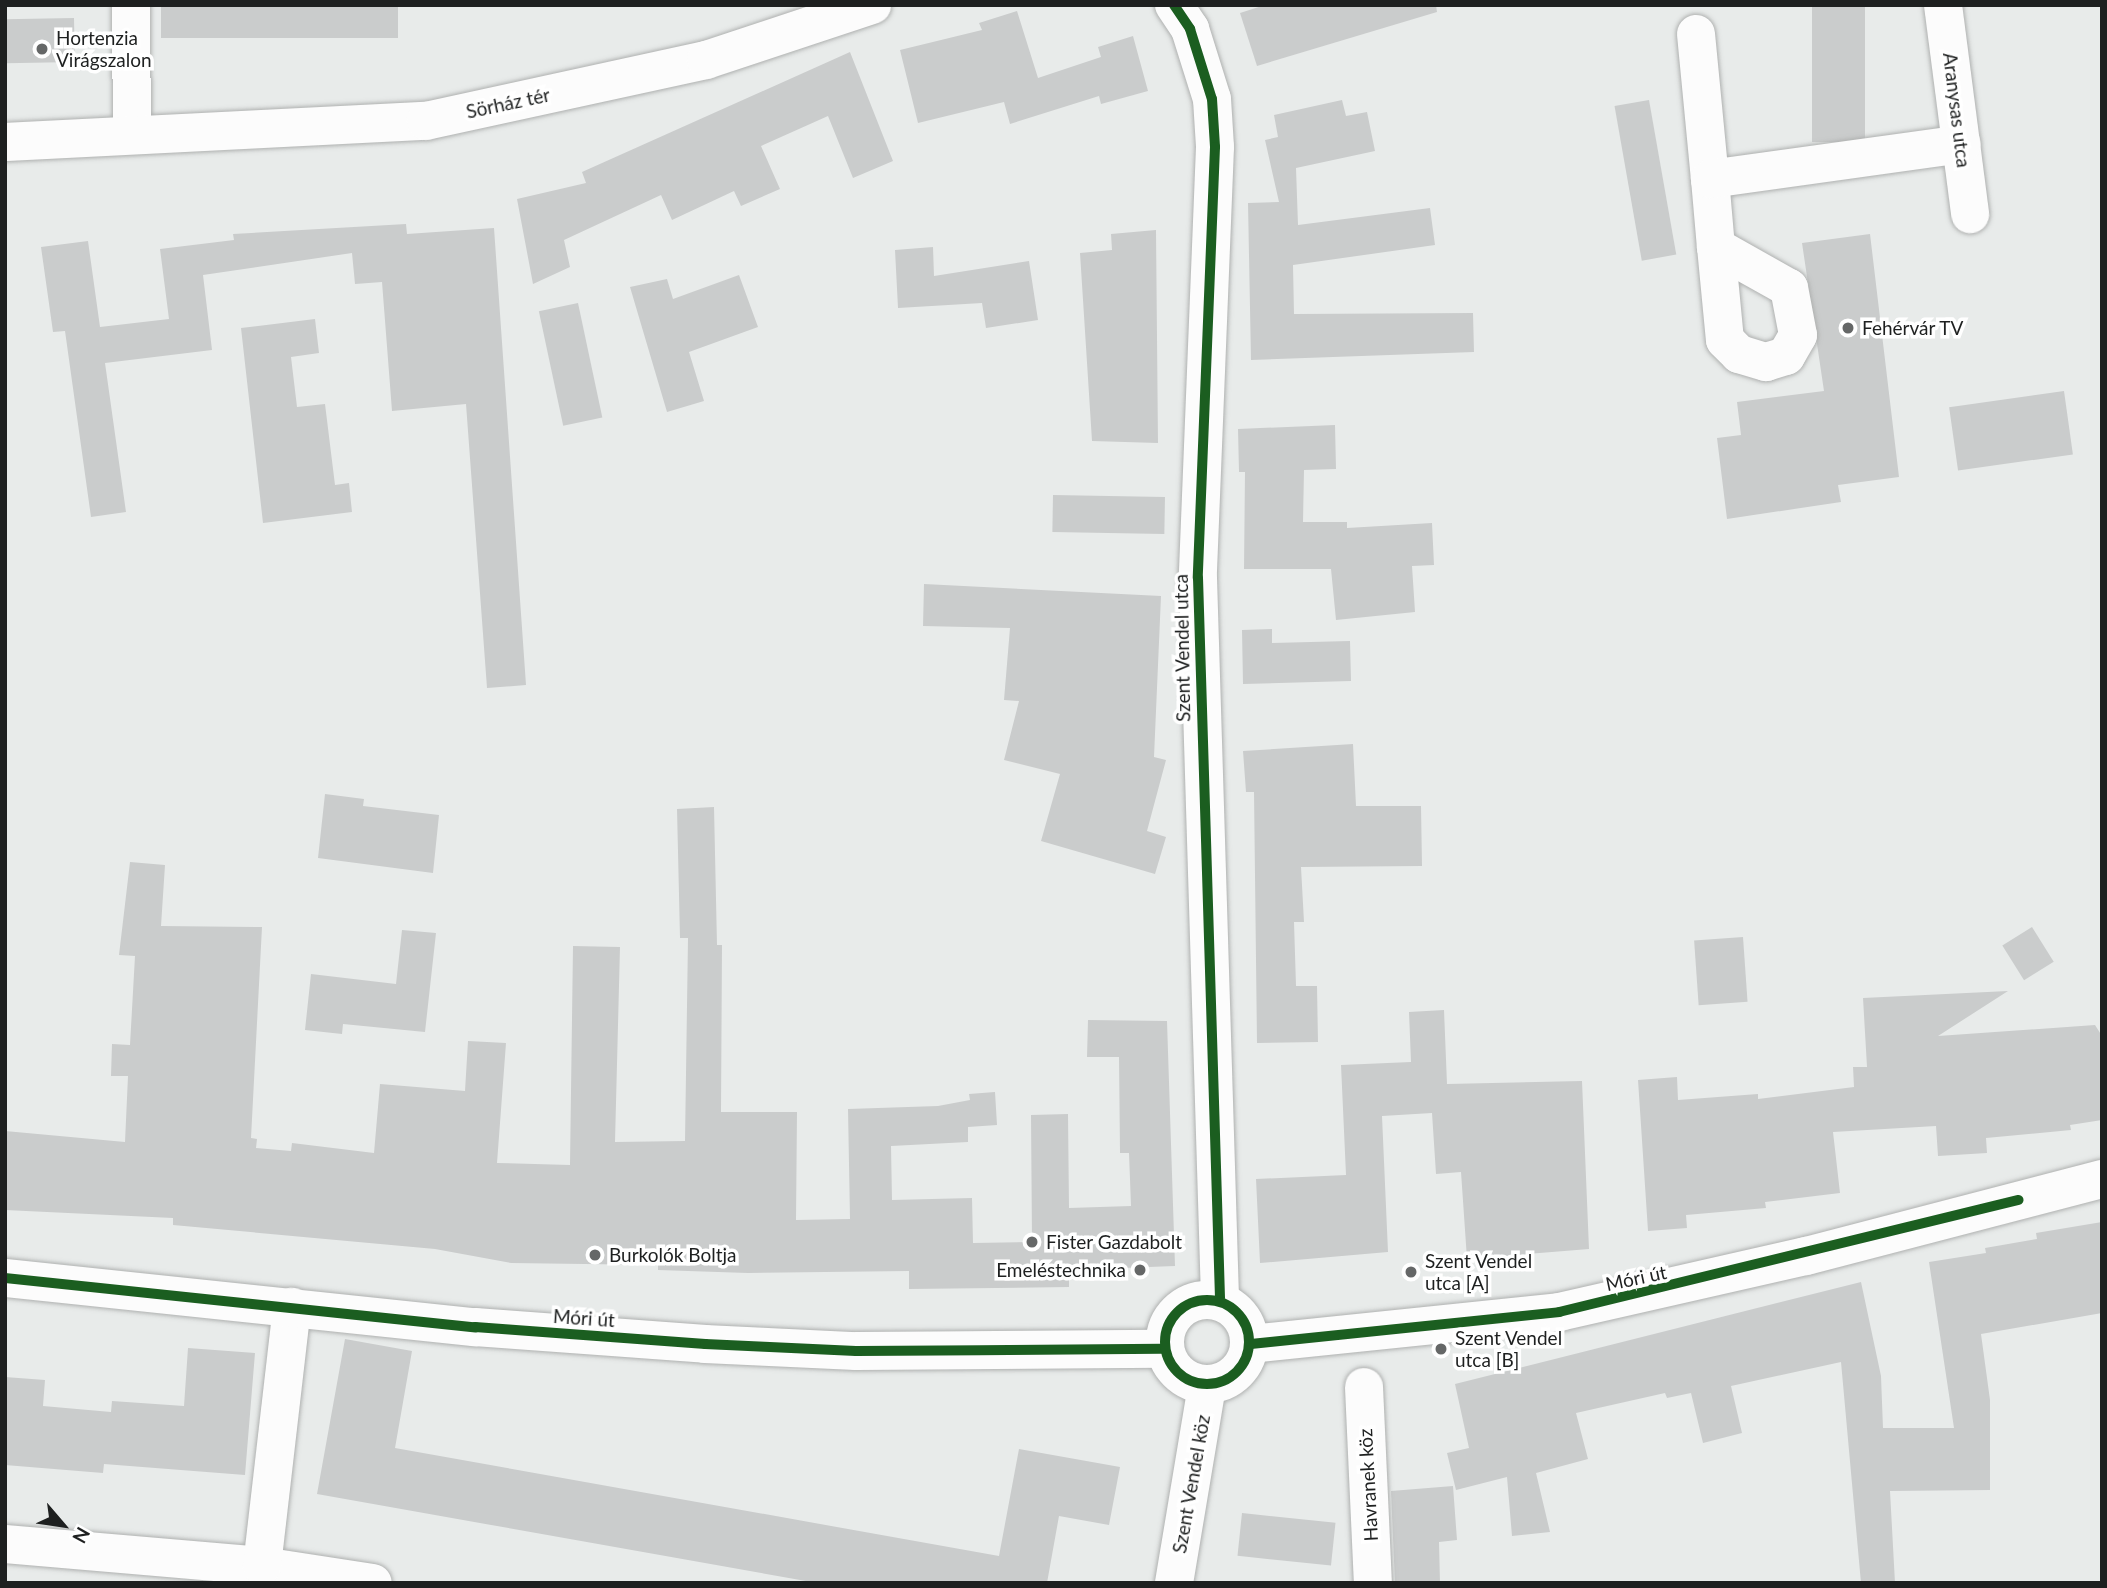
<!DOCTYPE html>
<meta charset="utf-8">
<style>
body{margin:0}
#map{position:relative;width:2107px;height:1588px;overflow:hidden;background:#e8ebea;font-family:Lato,sans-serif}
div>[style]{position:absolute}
.building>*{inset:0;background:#cacccc;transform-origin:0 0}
.roads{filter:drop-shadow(0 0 2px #afb1b0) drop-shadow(0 0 2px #afb1b0)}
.minor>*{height:38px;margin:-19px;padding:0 19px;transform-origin:19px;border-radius:19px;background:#fcfcfc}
.major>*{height:38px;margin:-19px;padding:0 19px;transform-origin:19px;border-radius:19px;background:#fcfcfc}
.major>.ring{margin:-19px;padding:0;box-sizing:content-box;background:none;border:38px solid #fcfcfc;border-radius:50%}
.cycleway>*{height:10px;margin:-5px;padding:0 5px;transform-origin:5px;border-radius:5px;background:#1b5e20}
.cycleway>.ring{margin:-5px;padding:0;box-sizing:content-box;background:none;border:10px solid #1b5e20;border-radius:50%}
.dots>*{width:19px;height:19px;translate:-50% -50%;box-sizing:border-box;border:4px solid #fff;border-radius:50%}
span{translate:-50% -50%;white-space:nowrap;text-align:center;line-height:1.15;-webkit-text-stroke:7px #fff;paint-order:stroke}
.poi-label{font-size:19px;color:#1e2020}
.left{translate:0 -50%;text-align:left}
.right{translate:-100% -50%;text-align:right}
.street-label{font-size:19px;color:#1e2020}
.frame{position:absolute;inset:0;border:7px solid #1e2020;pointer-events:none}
.north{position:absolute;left:28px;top:1490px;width:70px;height:70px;-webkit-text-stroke:5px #fff;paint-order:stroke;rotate:119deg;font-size:19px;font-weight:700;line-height:28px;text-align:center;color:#1e2020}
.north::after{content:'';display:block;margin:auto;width:24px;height:32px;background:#1e2020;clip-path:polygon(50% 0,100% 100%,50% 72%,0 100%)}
</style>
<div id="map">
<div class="building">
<div style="left:161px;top:5px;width:237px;height:33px"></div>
<div style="clip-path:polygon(1265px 5px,1436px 5px,1437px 12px,1257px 66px,1240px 13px)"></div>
<div style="left:1812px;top:5px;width:53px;height:137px"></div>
<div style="clip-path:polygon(1017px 11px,1038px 78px,1101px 57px,1098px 47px,1133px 36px,1148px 91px,1101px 104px,1099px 96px,1010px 124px,1004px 102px,918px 123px,900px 50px,982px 30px,979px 23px)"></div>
<div style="left:74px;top:18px;width:44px;height:69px;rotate:89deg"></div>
<div style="clip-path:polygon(850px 52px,893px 161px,853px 178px,828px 116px,761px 146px,780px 189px,741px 206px,734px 191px,672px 220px,661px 195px,564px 240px,570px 267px,533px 284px,517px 199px,586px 183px,582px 172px)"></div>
<div style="clip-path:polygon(1342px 100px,1346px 116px,1367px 112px,1375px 151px,1296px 168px,1298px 225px,1430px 208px,1435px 245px,1293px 265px,1294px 314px,1473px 313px,1474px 352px,1251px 360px,1248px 203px,1279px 202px,1265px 140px,1278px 137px,1274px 115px)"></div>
<div style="left:1649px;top:100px;width:157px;height:35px;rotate:80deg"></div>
<div style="clip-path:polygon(406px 224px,407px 234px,494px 228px,526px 685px,487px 688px,466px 404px,392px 411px,382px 282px,355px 284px,352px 253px,203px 275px,212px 350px,105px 363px,126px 512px,91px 517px,65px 331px,53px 332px,41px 247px,88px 241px,100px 327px,169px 319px,160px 249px,234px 240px,233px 234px)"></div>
<div style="clip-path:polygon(1156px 230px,1158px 443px,1092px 441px,1080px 253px,1112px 250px,1111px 234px)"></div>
<div style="clip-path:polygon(1870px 234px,1899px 477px,1838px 485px,1841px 502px,1727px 519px,1717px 438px,1741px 435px,1737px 402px,1824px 391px,1802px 243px)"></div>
<div style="clip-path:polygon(933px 247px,934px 276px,1029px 261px,1038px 320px,986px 328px,982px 303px,898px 308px,895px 250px)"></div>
<div style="clip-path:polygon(739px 275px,758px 327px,689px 352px,704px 401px,667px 412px,630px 287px,667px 279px,673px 299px)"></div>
<div style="left:578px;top:303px;width:117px;height:40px;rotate:78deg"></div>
<div style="clip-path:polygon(315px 319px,319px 353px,291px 357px,297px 407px,325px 404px,335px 485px,349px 483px,352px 512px,263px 523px,241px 328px)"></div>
<div style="left:2064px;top:391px;width:64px;height:116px;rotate:82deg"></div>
<div style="clip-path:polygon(1335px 425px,1336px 469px,1304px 470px,1303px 522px,1347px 522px,1347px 528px,1432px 523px,1434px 565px,1412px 566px,1415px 612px,1336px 620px,1331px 569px,1244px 569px,1245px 472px,1239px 472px,1238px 429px)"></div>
<div style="left:1053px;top:495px;width:112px;height:37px;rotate:1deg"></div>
<div style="clip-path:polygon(924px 584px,1161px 596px,1154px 757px,1166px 760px,1147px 831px,1166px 837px,1155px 874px,1041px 841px,1060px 774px,1004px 760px,1019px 701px,1004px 700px,1010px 628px,923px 626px)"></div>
<div style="clip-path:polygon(1272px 629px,1272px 643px,1350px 641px,1351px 681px,1243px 684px,1242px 630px)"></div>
<div style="clip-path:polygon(1353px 744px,1356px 806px,1421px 806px,1422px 866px,1301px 867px,1304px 922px,1294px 922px,1296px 986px,1317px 986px,1318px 1042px,1257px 1043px,1254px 792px,1246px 792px,1243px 751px)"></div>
<div style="clip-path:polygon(325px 794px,364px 799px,363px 806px,439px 815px,433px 873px,318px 858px)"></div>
<div style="clip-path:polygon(714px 807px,717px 945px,722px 945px,721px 1112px,797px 1112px,796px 1220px,850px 1219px,848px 1109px,938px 1106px,970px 1100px,969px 1094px,995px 1092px,997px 1125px,968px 1127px,968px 1142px,891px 1146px,892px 1200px,972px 1198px,973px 1243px,1032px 1242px,1031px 1115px,1068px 1114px,1069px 1208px,1131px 1206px,1129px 1153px,1120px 1153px,1119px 1057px,1087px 1057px,1088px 1020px,1167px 1021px,1175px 1266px,1069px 1270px,1069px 1287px,909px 1289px,909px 1271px,748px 1273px,658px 1270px,658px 1265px,511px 1263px,435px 1249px,173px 1225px,173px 1218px,5px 1210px,5px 1131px,125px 1142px,128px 1076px,111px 1076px,112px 1044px,130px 1045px,135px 956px,119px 955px,130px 862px,165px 865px,161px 926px,262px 927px,251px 1138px,257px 1139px,256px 1148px,291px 1151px,292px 1143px,374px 1153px,380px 1084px,465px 1091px,468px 1041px,506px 1043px,497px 1163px,570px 1165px,573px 946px,620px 947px,615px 1142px,685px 1141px,688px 938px,680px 938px,677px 809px)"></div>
<div style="left:2032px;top:927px;width:41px;height:35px;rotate:58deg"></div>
<div style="clip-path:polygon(402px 930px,436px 933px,425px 1032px,343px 1024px,342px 1034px,305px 1030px,311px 974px,396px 984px)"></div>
<div style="left:1743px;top:937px;width:65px;height:49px;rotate:86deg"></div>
<div style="clip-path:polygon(2008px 991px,1938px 1036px,2095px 1025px,2102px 1036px,2102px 1120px,2070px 1125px,2071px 1130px,1986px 1138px,1987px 1153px,1938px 1156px,1936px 1126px,1833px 1132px,1840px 1193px,1765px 1202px,1766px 1208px,1686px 1215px,1687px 1228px,1648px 1231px,1638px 1080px,1677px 1077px,1678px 1100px,1758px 1094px,1758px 1099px,1854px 1087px,1853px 1067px,1867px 1067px,1863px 998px)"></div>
<div style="clip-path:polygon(1444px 1010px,1447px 1084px,1582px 1081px,1589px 1249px,1467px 1259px,1461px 1172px,1436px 1174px,1432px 1113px,1382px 1116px,1388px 1252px,1260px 1263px,1256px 1179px,1346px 1175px,1341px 1065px,1411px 1062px,1409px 1012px)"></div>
<div style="clip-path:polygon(2102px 1222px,2102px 1313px,1981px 1334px,1990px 1400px,1990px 1490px,1890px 1491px,1895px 1583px,1861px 1583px,1841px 1362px,1731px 1386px,1742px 1433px,1703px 1443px,1691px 1393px,1667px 1398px,1665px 1393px,1576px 1413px,1588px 1459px,1536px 1473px,1550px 1532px,1512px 1536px,1507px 1477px,1456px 1490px,1447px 1453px,1469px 1448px,1455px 1384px,1861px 1282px,1881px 1376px,1883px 1428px,1954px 1428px,1929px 1262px,1986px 1253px,1985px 1248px,2037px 1239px,2036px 1233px)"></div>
<div style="clip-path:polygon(345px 1339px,412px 1351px,395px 1448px,999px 1556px,1019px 1449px,1120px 1467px,1109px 1525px,1059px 1516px,1047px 1583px,817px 1583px,317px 1494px)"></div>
<div style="clip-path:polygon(188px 1348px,255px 1353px,245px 1475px,104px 1464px,103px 1473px,5px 1465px,5px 1377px,45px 1380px,43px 1406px,111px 1412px,112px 1401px,184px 1406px)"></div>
<div style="clip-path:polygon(1453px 1486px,1457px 1540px,1439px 1542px,1440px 1583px,1395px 1583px,1391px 1491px)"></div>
<div style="left:1242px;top:1513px;width:94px;height:43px;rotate:6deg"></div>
</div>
<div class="roads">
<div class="minor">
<div style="left:131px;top:5px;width:128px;rotate:89.6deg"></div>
<div style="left:1174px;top:5px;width:29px;rotate:56deg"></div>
<div style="left:1190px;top:29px;width:73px;rotate:72.6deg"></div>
<div style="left:1212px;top:99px;width:48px;rotate:86.4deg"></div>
<div style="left:1215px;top:147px;width:431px;rotate:92.3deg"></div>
<div style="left:1198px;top:578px;width:720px;rotate:88.25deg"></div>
<div style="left:1943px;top:5px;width:211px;rotate:82.6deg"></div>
<div style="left:1696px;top:34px;width:146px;rotate:84.5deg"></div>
<div style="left:1710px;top:179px;width:68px;rotate:85deg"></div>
<div style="left:1716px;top:247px;width:93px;rotate:84.5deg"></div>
<div style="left:1725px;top:340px;width:20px;rotate:45deg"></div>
<div style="left:1739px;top:354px;width:28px;rotate:17deg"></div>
<div style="left:1766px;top:362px;width:21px;rotate:-17deg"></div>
<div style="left:1786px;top:356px;width:24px;rotate:-60deg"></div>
<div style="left:1798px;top:335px;width:48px;rotate:-100.8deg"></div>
<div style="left:1789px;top:288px;width:84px;rotate:-150.7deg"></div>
<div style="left:5px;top:142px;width:422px;rotate:-2.9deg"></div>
<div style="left:426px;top:121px;width:287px;rotate:-12.3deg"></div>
<div style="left:706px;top:60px;width:175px;rotate:-18.3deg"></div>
<div style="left:1710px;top:179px;width:254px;rotate:-7.9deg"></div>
<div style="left:1364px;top:1387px;width:196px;rotate:87.4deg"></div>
<div style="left:5px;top:1544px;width:258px;rotate:4.9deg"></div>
<div style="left:262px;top:1566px;width:112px;rotate:8.7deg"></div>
<div style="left:262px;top:1566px;width:261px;rotate:-83.4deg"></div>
<div style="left:1174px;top:1583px;width:200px;rotate:-80.5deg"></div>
</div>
<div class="major">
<div style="left:5px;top:1278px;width:473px;rotate:6deg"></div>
<div style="left:475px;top:1327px;width:231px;rotate:4.2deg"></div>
<div style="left:705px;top:1344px;width:151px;rotate:2.7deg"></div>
<div style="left:856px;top:1351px;width:306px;rotate:-0.4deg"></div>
<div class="ring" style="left:1165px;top:1300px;width:46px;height:46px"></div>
<div style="left:1251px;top:1344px;width:310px;rotate:-5.9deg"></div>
<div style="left:1559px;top:1312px;width:253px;rotate:-12.8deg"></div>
<div style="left:1806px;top:1256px;width:306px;rotate:-14.6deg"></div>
</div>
</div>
<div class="cycleway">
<div style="left:1174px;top:5px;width:29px;rotate:56deg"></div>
<div style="left:1190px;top:29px;width:73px;rotate:72.6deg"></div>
<div style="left:1212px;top:99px;width:48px;rotate:86.4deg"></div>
<div style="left:1215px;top:147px;width:431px;rotate:92.3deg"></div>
<div style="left:1198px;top:578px;width:720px;rotate:88.25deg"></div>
<div style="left:5px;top:1278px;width:473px;rotate:6deg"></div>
<div style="left:475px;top:1327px;width:231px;rotate:4.2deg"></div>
<div style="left:705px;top:1344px;width:151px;rotate:2.7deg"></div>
<div style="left:856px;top:1351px;width:306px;rotate:-0.4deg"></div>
<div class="ring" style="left:1165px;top:1300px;width:74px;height:74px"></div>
<div style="left:1251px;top:1344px;width:310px;rotate:-5.9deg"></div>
<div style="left:1559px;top:1312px;width:473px;rotate:-13.7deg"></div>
</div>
<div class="dots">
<div style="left:42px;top:49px;background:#656767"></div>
<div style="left:1848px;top:328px;background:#656767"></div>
<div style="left:1032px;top:1242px;background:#656767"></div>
<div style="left:595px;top:1255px;background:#656767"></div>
<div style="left:1140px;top:1270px;background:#656767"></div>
<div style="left:1411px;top:1272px;background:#656767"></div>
<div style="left:1441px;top:1349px;background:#656767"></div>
</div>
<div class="poi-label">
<span class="left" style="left:56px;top:49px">Hortenzia<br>Virágszalon</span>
<span class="left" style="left:1862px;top:328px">Fehérvár TV</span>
<span class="left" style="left:1046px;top:1242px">Fister Gazdabolt</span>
<span class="left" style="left:609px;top:1255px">Burkolók Boltja</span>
<span class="left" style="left:1425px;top:1272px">Szent Vendel<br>utca [A]</span>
<span class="right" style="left:1126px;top:1270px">Emeléstechnika</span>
<span class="left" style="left:1455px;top:1349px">Szent Vendel<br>utca [B]</span>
</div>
<div class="street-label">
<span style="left:508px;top:103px;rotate:-12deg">Sörház tér</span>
<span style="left:1957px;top:110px;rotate:83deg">Aranysas utca</span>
<span style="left:1182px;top:648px;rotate:-91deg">Szent Vendel utca</span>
<span style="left:1636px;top:1278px;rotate:-12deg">Móri út</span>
<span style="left:584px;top:1318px;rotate:4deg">Móri út</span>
<span style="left:1191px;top:1484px;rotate:-80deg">Szent Vendel köz</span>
<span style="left:1368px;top:1485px;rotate:-93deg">Havranek köz</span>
</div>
<div class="frame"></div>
<div class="north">N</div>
</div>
